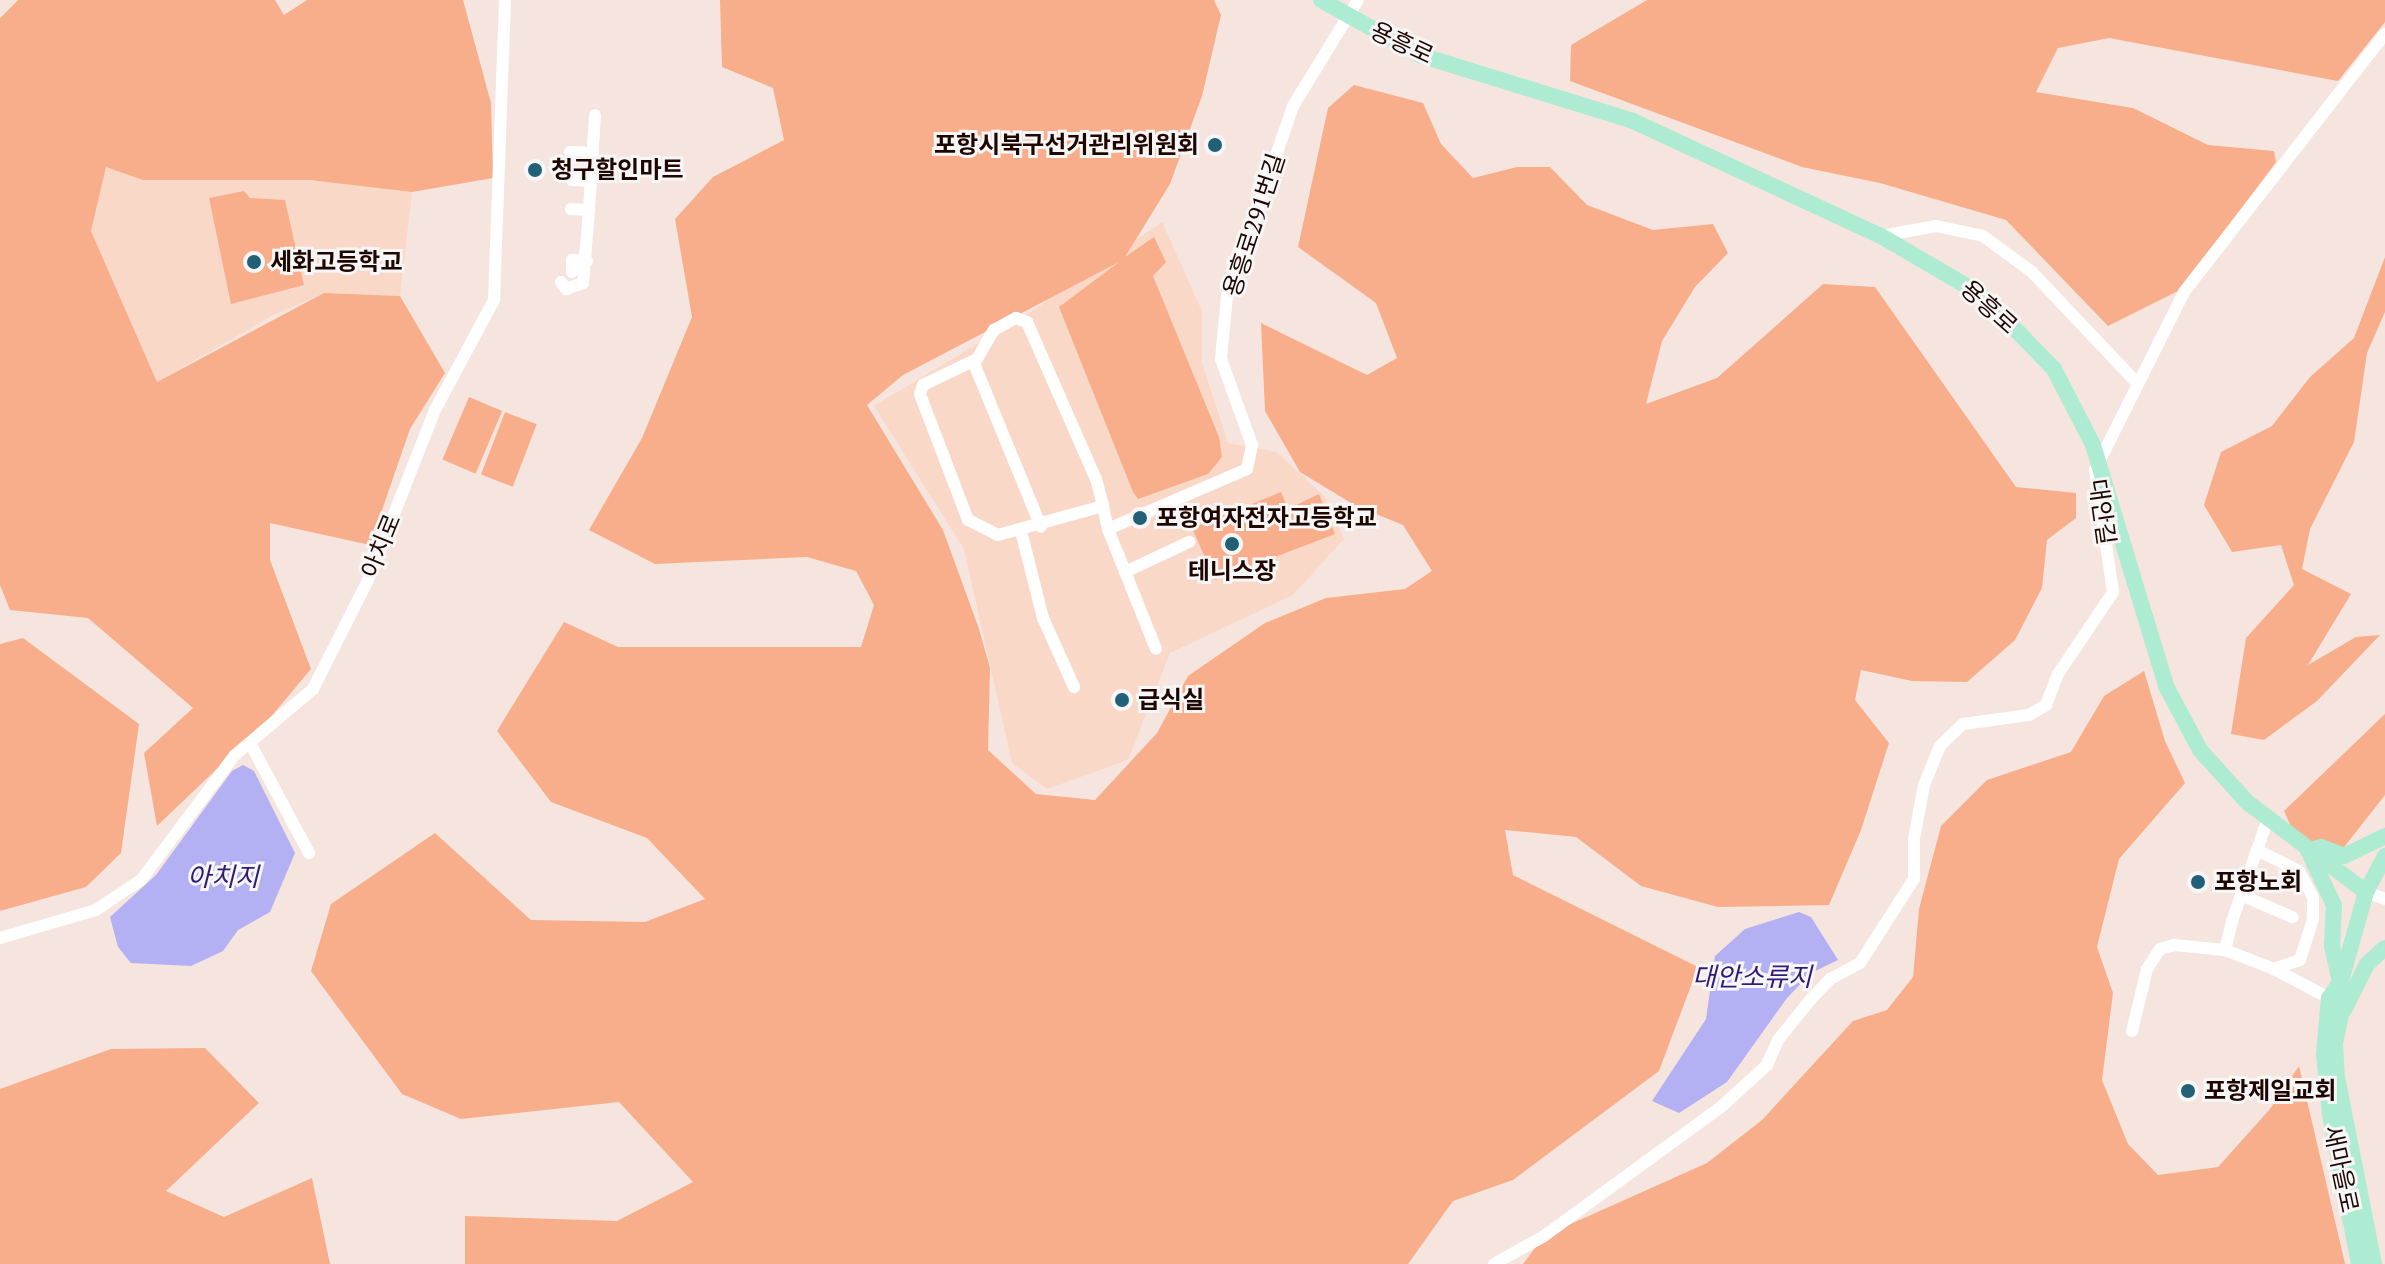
<!DOCTYPE html>
<meta charset="utf-8">
<style>
body{margin:0}
#map{position:relative;width:2385px;height:1264px;overflow:hidden;background:#f5e5de;font-family:"PT Serif","Noto Sans KR",serif}
div>[style]{position:absolute}
.built>*{inset:0;background:#fad8c8}
.green>*{inset:0;background:#f8ae8b;transform-origin:0 0}
.water>*{inset:0;background:#b3b0f4}
.minor>*{height:12px;margin:-6px;padding:0 6px;transform-origin:6px;border-radius:6px;background:#fff}
.major>*{height:16px;margin:-8px;padding:0 8px;transform-origin:8px;border-radius:8px;background:#adebd3}
.dots>*{width:22px;height:22px;translate:-50% -50%;box-sizing:border-box;border:4px solid #f6f6f6;border-radius:50%}
span{translate:-50% -50%;white-space:nowrap;text-align:center;line-height:1.15;-webkit-text-stroke:6px #f6f6f6;paint-order:stroke}
.street-label{font-size:24px;color:#1f0600}
.poi-label{font-size:24px;color:#1f0600;font-weight:700}
.right{translate:-100% -50%;text-align:right}
.left{translate:0 -50%;text-align:left}
.water-label{font-size:26px;color:#311978;font-style:italic}
</style>
<div id="map">
<div class="built">
<div style="clip-path:polygon(106px 166px,143px 180px,309px 180px,412px 192px,400px 296px,324px 293px,272px 316px,157px 382px,91px 231px)"></div>
<div style="clip-path:polygon(1162px 222px,1202px 311px,1202px 363px,1228px 443px,1277px 452px,1325px 497px,1344px 539px,1293px 595px,1170px 653px,1128px 760px,1047px 789px,1012px 763px,964px 549px,874px 406px,1029px 313px)"></div>
</div>
<div class="green">
<div style="clip-path:polygon(18px 0,275px 0,284px 15px,307px 0,463px 0,491px 103px,493px 178px,412px 192px,309px 180px,143px 180px,106px 167px,91px 231px,157px 382px,324px 293px,400px 296px,445px 373px,410px 429px,370px 545px,270px 523px,270px 560px,311px 669px,269px 719px,157px 826px,144px 753px,193px 708px,88px 618px,10px 610px,0 585px,0 18px)"></div>
<div style="clip-path:polygon(720px 0,1214px 0,1221px 15px,1202px 96px,1170px 184px,1125px 257px,1154px 237px,1166px 262px,1153px 276px,1219px 437px,1222px 457px,1208px 474px,1138px 499px,1133px 492px,1059px 307px,1119px 262px,903px 375px,867px 405px,943px 530px,979px 629px,990px 668px,988px 750px,1036px 794px,1095px 800px,1157px 733px,1188px 676px,1265px 623px,1326px 598px,1405px 589px,1432px 571px,1403px 525px,1356px 506px,1300px 472px,1265px 411px,1261px 323px,1367px 375px,1397px 358px,1376px 303px,1298px 247px,1328px 108px,1354px 85px,1423px 103px,1441px 144px,1473px 178px,1517px 167px,1550px 167px,1587px 205px,1653px 230px,1713px 224px,1728px 253px,1695px 287px,1662px 341px,1646px 404px,1717px 378px,1823px 284px,1875px 287px,2016px 487px,2076px 493px,2076px 518px,2047px 540px,2042px 588px,2015px 640px,1967px 682px,1912px 681px,1861px 670px,1855px 700px,1889px 743px,1861px 830px,1829px 905px,1718px 907px,1641px 886px,1576px 837px,1505px 830px,1513px 875px,1698px 967px,1659px 1071px,1513px 1180px,1453px 1201px,1408px 1264px,465px 1264px,465px 1216px,617px 1221px,693px 1182px,619px 1102px,461px 1119px,402px 1094px,311px 971px,331px 904px,435px 833px,531px 920px,645px 922px,705px 899px,647px 838px,551px 802px,497px 731px,564px 622px,618px 647px,861px 647px,874px 605px,856px 571px,807px 557px,655px 564px,589px 530px,642px 438px,692px 317px,675px 219px,713px 177px,784px 140px,773px 88px,722px 67px)"></div>
<div style="clip-path:polygon(1647px 0,2385px 0,2385px 22px,2338px 81px,2109px 38px,2058px 48px,2036px 92px,2133px 108px,2208px 145px,2274px 151px,2276px 162px,2180px 290px,2108px 326px,2006px 220px,1880px 183px,1802px 167px,1570px 81px,1571px 45px)"></div>
<div style="clip-path:polygon(244px 191px,250px 198px,285px 200px,304px 285px,231px 304px,209px 198px)"></div>
<div style="clip-path:polygon(2385px 257px,2385px 312px,2367px 353px,2354px 442px,2310px 529px,2302px 569px,2351px 594px,2308px 665px,2356px 637px,2380px 635px,2317px 701px,2264px 740px,2231px 734px,2246px 638px,2294px 585px,2281px 545px,2232px 552px,2204px 505px,2221px 452px,2272px 426px,2310px 377px,2354px 338px)"></div>
<div style="left:469px;top:397px;width:36px;height:68px;rotate:23deg"></div>
<div style="left:505px;top:412px;width:34px;height:67px;rotate:21deg"></div>
<div style="clip-path:polygon(1281px 492px,1288px 509px,1319px 494px,1335px 534px,1215px 580px,1192px 528px)"></div>
<div style="clip-path:polygon(23px 638px,139px 724px,121px 853px,86px 887px,0 911px,0 644px)"></div>
<div style="clip-path:polygon(2144px 671px,2165px 741px,2185px 783px,2119px 859px,2097px 947px,2113px 993px,2102px 1080px,2128px 1144px,2158px 1175px,2218px 1167px,2270px 1109px,2299px 1066px,2345px 1264px,1523px 1264px,1544px 1236px,1707px 1163px,1762px 1120px,1853px 1021px,1887px 1010px,1913px 977px,1919px 909px,1941px 826px,1987px 780px,2071px 752px,2104px 696px)"></div>
<div style="clip-path:polygon(2385px 714px,2385px 795px,2330px 865px,2300px 846px,2284px 811px)"></div>
<div style="clip-path:polygon(205px 1048px,259px 1103px,166px 1191px,224px 1217px,312px 1178px,330px 1264px,0 1264px,0 1089px,111px 1049px)"></div>
</div>
<div class="water">
<div style="clip-path:polygon(243px 765px,254px 771px,295px 853px,270px 912px,238px 930px,223px 951px,191px 966px,131px 963px,118px 947px,110px 917px,156px 875px,232px 771px)"></div>
<div style="clip-path:polygon(1799px 912px,1811px 917px,1838px 960px,1811px 973px,1787px 998px,1727px 1082px,1679px 1113px,1652px 1101px,1706px 1019px,1715px 956px,1745px 929px)"></div>
</div>
<div class="minor">
<div style="left:570px;top:152px;width:23px;rotate:2deg"></div>
<div style="left:572px;top:180px;width:19px;rotate:3deg"></div>
<div style="left:571px;top:209px;width:18px;rotate:3deg"></div>
<div style="left:589px;top:210px;width:95px;rotate:-86.4deg"></div>
<div style="left:1881px;top:236px;width:56px;rotate:-10.3deg"></div>
<div style="left:1936px;top:226px;width:48px;rotate:12deg"></div>
<div style="left:1983px;top:236px;width:61px;rotate:36.3deg"></div>
<div style="left:2032px;top:272px;width:154px;rotate:46.6deg"></div>
<div style="left:572px;top:272px;width:12px;rotate:-90deg"></div>
<div style="left:572px;top:260px;width:15px;rotate:4deg"></div>
<div style="left:561px;top:282px;width:9px;rotate:54deg"></div>
<div style="left:566px;top:289px;width:18px;rotate:-19deg"></div>
<div style="left:583px;top:283px;width:73px;rotate:-85.3deg"></div>
<div style="left:973px;top:361px;width:179px;rotate:67.7deg"></div>
<div style="left:1103px;top:506px;width:109px;rotate:164.6deg"></div>
<div style="left:998px;top:535px;width:34px;rotate:-153deg"></div>
<div style="left:968px;top:520px;width:135px;rotate:-110.9deg"></div>
<div style="left:920px;top:394px;width:9px;rotate:-72deg"></div>
<div style="left:923px;top:385px;width:60px;rotate:-25.7deg"></div>
<div style="left:977px;top:359px;width:34px;rotate:-60deg"></div>
<div style="left:994px;top:330px;width:25px;rotate:-29deg"></div>
<div style="left:1016px;top:318px;width:12px;rotate:20deg"></div>
<div style="left:1027px;top:322px;width:171px;rotate:66.3deg"></div>
<div style="left:1096px;top:479px;width:28px;rotate:75deg"></div>
<div style="left:1103px;top:506px;width:24px;rotate:78deg"></div>
<div style="left:1108px;top:529px;width:129px;rotate:68.2deg"></div>
<div style="left:1108px;top:529px;width:151px;rotate:-23.3deg"></div>
<div style="left:1247px;top:469px;width:25px;rotate:-78deg"></div>
<div style="left:1252px;top:445px;width:91px;rotate:-109.8deg"></div>
<div style="left:1221px;top:359px;width:63px;rotate:-84.6deg"></div>
<div style="left:1227px;top:296px;width:201px;rotate:-70.8deg"></div>
<div style="left:1293px;top:106px;width:124px;rotate:-58.5deg"></div>
<div style="left:1021px;top:531px;width:90px;rotate:75.8deg"></div>
<div style="left:1043px;top:618px;width:76px;rotate:65.8deg"></div>
<div style="left:1125px;top:572px;width:71px;rotate:-25.1deg"></div>
<div style="left:250px;top:743px;width:125px;rotate:61.8deg"></div>
<div style="left:2257px;top:850px;width:47px;rotate:26.6deg"></div>
<div style="left:2299px;top:871px;width:30px;rotate:62deg"></div>
<div style="left:2313px;top:897px;width:22px;rotate:90deg"></div>
<div style="left:2313px;top:919px;width:43px;rotate:107.6deg"></div>
<div style="left:2300px;top:960px;width:28px;rotate:161deg"></div>
<div style="left:2274px;top:969px;width:53px;rotate:-158.8deg"></div>
<div style="left:2225px;top:950px;width:30px;rotate:-76deg"></div>
<div style="left:2232px;top:921px;width:108px;rotate:-70.6deg"></div>
<div style="left:2366px;top:892px;width:20px;rotate:20deg"></div>
<div style="left:2241px;top:895px;width:56px;rotate:23.3deg"></div>
<div style="left:0;top:938px;width:100px;rotate:-16.3deg"></div>
<div style="left:96px;top:910px;width:54px;rotate:-33.7deg"></div>
<div style="left:141px;top:880px;width:156px;rotate:-53.1deg"></div>
<div style="left:235px;top:755px;width:102px;rotate:-40.2deg"></div>
<div style="left:313px;top:689px;width:122px;rotate:-63.2deg"></div>
<div style="left:368px;top:580px;width:183px;rotate:-68.5deg"></div>
<div style="left:435px;top:410px;width:125px;rotate:-61.8deg"></div>
<div style="left:494px;top:300px;width:300px;rotate:-87.9deg"></div>
<div style="left:2274px;top:969px;width:62px;rotate:27.8deg"></div>
<div style="left:2132px;top:1031px;width:64px;rotate:-76.4deg"></div>
<div style="left:2147px;top:969px;width:24px;rotate:-57deg"></div>
<div style="left:2160px;top:949px;width:15px;rotate:-16deg"></div>
<div style="left:2174px;top:945px;width:51px;rotate:5.6deg"></div>
<div style="left:1494px;top:1264px;width:57px;rotate:-29.2deg"></div>
<div style="left:1544px;top:1236px;width:220px;rotate:-36.1deg"></div>
<div style="left:1722px;top:1106px;width:61px;rotate:-42.3deg"></div>
<div style="left:1767px;top:1065px;width:27px;rotate:-66deg"></div>
<div style="left:1778px;top:1040px;width:53px;rotate:-51.2deg"></div>
<div style="left:1811px;top:999px;width:28px;rotate:-46deg"></div>
<div style="left:1830px;top:979px;width:34px;rotate:-28deg"></div>
<div style="left:1860px;top:963px;width:100px;rotate:-57.3deg"></div>
<div style="left:1914px;top:879px;width:40px;rotate:-90deg"></div>
<div style="left:1914px;top:839px;width:55px;rotate:-79.5deg"></div>
<div style="left:1924px;top:785px;width:42px;rotate:-67.7deg"></div>
<div style="left:1940px;top:746px;width:32px;rotate:-44deg"></div>
<div style="left:1963px;top:724px;width:67px;rotate:-7.8deg"></div>
<div style="left:2029px;top:715px;width:20px;rotate:-30deg"></div>
<div style="left:2046px;top:705px;width:33px;rotate:-69deg"></div>
<div style="left:2058px;top:674px;width:99px;rotate:-56.1deg"></div>
<div style="left:2113px;top:592px;width:123px;rotate:-98.4deg"></div>
<div style="left:2095px;top:470px;width:199px;rotate:-63.4deg"></div>
<div style="left:2184px;top:292px;width:327px;rotate:-52.1deg"></div>
</div>
<div class="major">
<div style="left:1321px;top:0;width:113px;rotate:29.1deg"></div>
<div style="left:1420px;top:55px;width:223px;rotate:17.2deg"></div>
<div style="left:1633px;top:121px;width:273px;rotate:24.9deg"></div>
<div style="left:1881px;top:236px;width:117px;rotate:30.3deg"></div>
<div style="left:1982px;top:295px;width:103px;rotate:45.8deg"></div>
<div style="left:2054px;top:369px;width:85px;rotate:62.8deg"></div>
<div style="left:2093px;top:445px;width:252px;rotate:73.1deg"></div>
<div style="left:2166px;top:686px;width:72px;rotate:62deg"></div>
<div style="left:2200px;top:750px;width:70px;rotate:47.9deg"></div>
<div style="left:2247px;top:802px;width:149px;rotate:37.1deg"></div>
<div style="left:2308px;top:851px;width:14px;rotate:-17deg"></div>
<div style="left:2321px;top:847px;width:25px;rotate:21deg"></div>
<div style="left:2344px;top:856px;width:46px;rotate:-26deg"></div>
<div style="left:2311px;top:857px;width:53px;rotate:64.4deg"></div>
<div style="left:2334px;top:905px;width:41px;rotate:92.8deg"></div>
<div style="left:2332px;top:946px;width:55px;rotate:77.5deg"></div>
<div style="left:2344px;top:1000px;width:44px;rotate:101.8deg"></div>
<div style="left:2335px;top:1043px;width:34px;rotate:87deg"></div>
<div style="left:2337px;top:1077px;width:191px;rotate:78.8deg"></div>
<div style="left:2344px;top:1010px;width:51px;rotate:-63.4deg"></div>
<div style="left:2367px;top:964px;width:24px;rotate:-42deg"></div>
<div style="left:2359px;top:1264px;width:152px;rotate:-101deg"></div>
<div style="left:2330px;top:1115px;width:61px;rotate:-95.6deg"></div>
<div style="left:2324px;top:1054px;width:56px;rotate:-84.9deg"></div>
<div style="left:2329px;top:998px;width:21px;rotate:-55deg"></div>
<div style="left:2341px;top:981px;width:92px;rotate:-74.3deg"></div>
<div style="left:2366px;top:892px;width:41px;rotate:-62.2deg"></div>
</div>
<div class="dots">
<div style="left:1215px;top:145px;background:#226077"></div>
<div style="left:535px;top:170px;background:#226077"></div>
<div style="left:254px;top:262px;background:#226077"></div>
<div style="left:1140px;top:518px;background:#226077"></div>
<div style="left:1232px;top:544px;background:#226077"></div>
<div style="left:1122px;top:700px;background:#226077"></div>
<div style="left:2198px;top:882px;background:#226077"></div>
<div style="left:2188px;top:1091px;background:#226077"></div>
</div>
<div class="street-label">
<span style="left:1402px;top:43px;rotate:25deg">용흥로</span>
<span style="left:1254px;top:225px;rotate:-72deg">용흥로291번길</span>
<span style="left:1989px;top:307px;rotate:42deg">용흥로</span>
<span style="left:2102px;top:512px;rotate:82deg">대안길</span>
<span style="left:381px;top:546px;rotate:-68deg">아치로</span>
<span style="left:2341px;top:1169px;rotate:78deg">새마을로</span>
</div>
<div class="poi-label">
<span class="right" style="left:1199px;top:145px">포항시북구선거관리위원회</span>
<span class="left" style="left:551px;top:170px">청구할인마트</span>
<span class="left" style="left:270px;top:262px">세화고등학교</span>
<span class="left" style="left:1156px;top:518px">포항여자전자고등학교</span>
<span style="left:1232px;top:571px">테니스장</span>
<span class="left" style="left:1138px;top:700px">급식실</span>
<span class="left" style="left:2214px;top:882px">포항노회</span>
<span class="left" style="left:2204px;top:1091px">포항제일교회</span>
</div>
<div class="water-label">
<span style="left:223px;top:877px">아치지</span>
<span style="left:1752px;top:977px">대안소류지</span>
</div>
</div>
